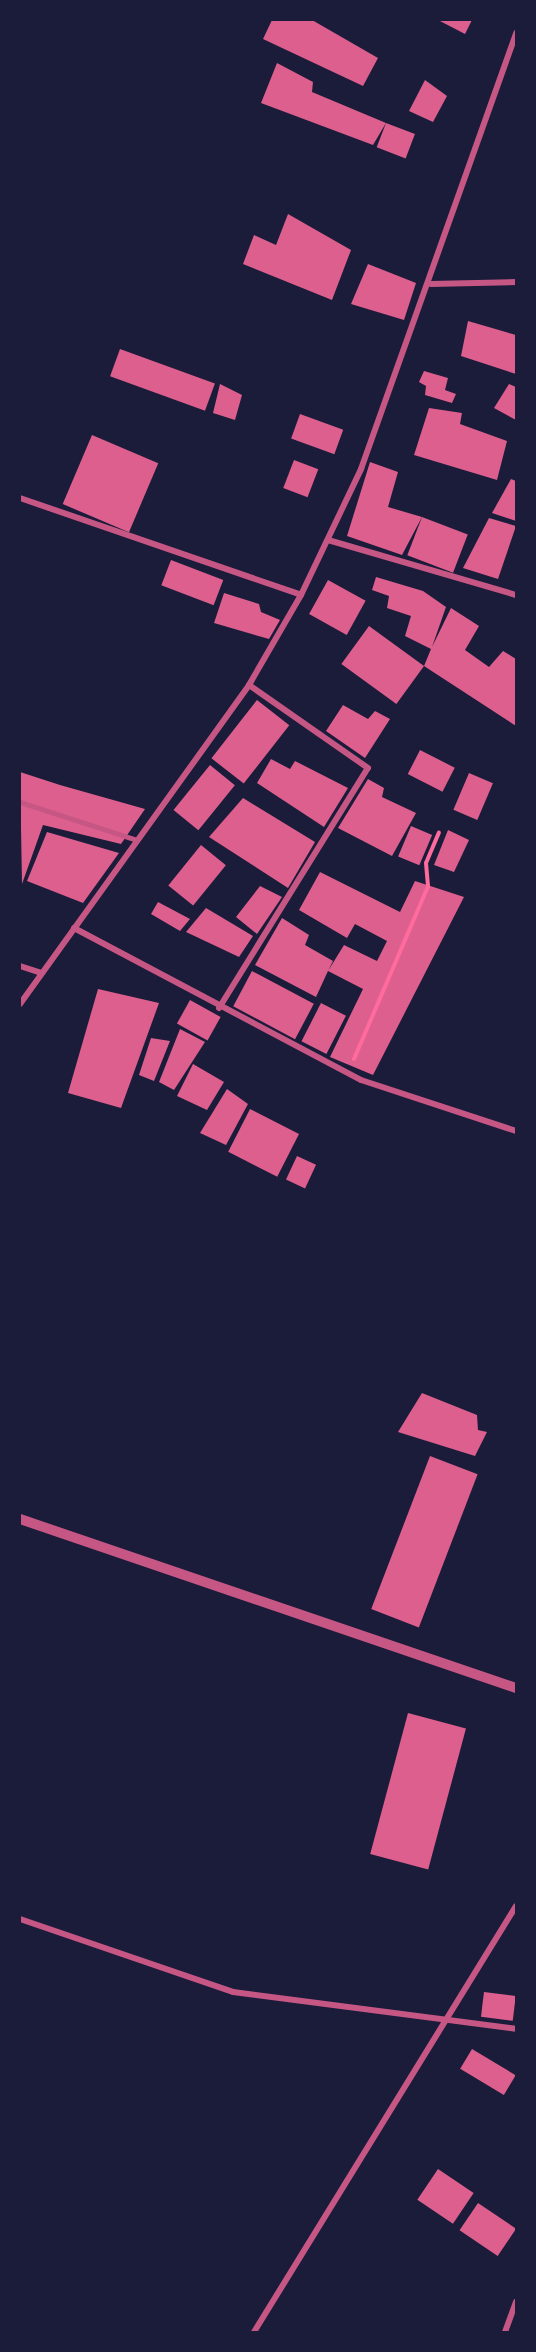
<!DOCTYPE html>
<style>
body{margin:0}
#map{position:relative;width:536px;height:2352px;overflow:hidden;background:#1b1b3a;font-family:"Roboto Serif",serif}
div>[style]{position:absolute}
.building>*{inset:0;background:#dd5f8e;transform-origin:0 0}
.path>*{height:4px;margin:-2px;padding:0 2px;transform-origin:2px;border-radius:2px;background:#ff6b9d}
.service>*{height:4.5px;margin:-2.25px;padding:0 2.25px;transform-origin:2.25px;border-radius:2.25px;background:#c65784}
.minor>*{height:6px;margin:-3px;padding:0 3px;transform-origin:3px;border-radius:3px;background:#c65784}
.tertiary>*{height:10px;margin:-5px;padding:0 5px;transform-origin:5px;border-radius:5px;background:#c65784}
span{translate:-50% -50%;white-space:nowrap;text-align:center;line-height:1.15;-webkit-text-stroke:6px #1b1b3a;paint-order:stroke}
.frame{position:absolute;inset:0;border:21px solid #1b1b3a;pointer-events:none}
</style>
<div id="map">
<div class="building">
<div style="clip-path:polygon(272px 20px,312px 20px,378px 58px,363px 86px,263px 39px)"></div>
<div style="clip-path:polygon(438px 20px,472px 20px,465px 34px)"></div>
<div style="clip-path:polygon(277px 63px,313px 82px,312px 92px,386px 123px,373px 145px,261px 103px)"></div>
<div style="clip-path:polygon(425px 80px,447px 96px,433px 122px,409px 111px)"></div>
<div style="left:386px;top:123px;width:31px;height:26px;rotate:21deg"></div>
<div style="clip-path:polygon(288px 214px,351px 250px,332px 300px,243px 264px,254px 235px,276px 245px)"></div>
<div style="clip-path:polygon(368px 264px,416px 283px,404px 320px,351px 304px)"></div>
<div style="clip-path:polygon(468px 321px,516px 335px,516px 374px,461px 356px)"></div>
<div style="left:120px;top:349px;width:101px;height:29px;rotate:20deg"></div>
<div style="clip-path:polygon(424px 371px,448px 378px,445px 390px,456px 394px,452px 403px,425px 395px,426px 386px,419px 382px)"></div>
<div style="clip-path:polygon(220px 384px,242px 395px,235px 420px,213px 413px)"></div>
<div style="clip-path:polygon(509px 384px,516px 387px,516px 420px,494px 408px)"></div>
<div style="clip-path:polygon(429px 408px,462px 413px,460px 424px,507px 441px,497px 480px,414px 455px)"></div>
<div style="left:300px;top:414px;width:46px;height:26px;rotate:20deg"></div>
<div style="left:92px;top:435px;width:72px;height:75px;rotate:23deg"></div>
<div style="left:294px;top:460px;width:26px;height:30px;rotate:21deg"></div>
<div style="clip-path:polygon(370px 462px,398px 472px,388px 507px,422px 517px,402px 555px,347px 536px)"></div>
<div style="clip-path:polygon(511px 479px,516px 481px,516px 521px,492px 513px)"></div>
<div style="left:422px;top:517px;width:49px;height:41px;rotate:21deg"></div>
<div style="clip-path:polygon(489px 518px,516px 526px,498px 579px,463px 568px)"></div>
<div style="left:171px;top:560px;width:56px;height:27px;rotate:21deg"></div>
<div style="clip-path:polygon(376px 577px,423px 591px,446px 607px,432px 647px,451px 608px,479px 626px,465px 650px,489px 667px,503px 651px,516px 659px,516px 726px,424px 666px,431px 649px,405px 636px,411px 616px,387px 608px,389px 596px,372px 590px)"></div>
<div style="left:328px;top:580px;width:43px;height:39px;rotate:29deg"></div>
<div style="clip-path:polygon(224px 593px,259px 604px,261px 612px,280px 620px,269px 639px,214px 623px)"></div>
<div style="left:369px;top:626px;width:68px;height:47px;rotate:36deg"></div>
<div style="left:257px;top:700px;width:41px;height:74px;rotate:38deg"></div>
<div style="clip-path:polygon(343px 705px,368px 719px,375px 711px,390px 719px,365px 758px,326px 731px)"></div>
<div style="left:420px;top:750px;width:39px;height:27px;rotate:27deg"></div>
<div style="clip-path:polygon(271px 759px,290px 769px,295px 761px,348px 788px,324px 827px,257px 783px)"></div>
<div style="left:210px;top:765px;width:32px;height:58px;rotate:39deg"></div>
<div style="clip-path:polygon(20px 772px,60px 785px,145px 809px,121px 844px,43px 825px,22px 884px)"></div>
<div style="left:469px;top:773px;width:26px;height:40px;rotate:23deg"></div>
<div style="clip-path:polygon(368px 779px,384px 788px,382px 797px,416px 813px,392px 856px,338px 828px)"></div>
<div style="clip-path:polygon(243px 798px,315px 842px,288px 888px,209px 837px)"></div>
<div style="left:411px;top:826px;width:23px;height:33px;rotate:23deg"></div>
<div style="clip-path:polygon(448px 830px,469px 840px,454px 872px,434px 865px)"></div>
<div style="clip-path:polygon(47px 832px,119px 853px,83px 903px,27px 881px)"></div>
<div style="left:201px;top:845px;width:32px;height:52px;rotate:39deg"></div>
<div style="clip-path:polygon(320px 872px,400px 912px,415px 881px,464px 897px,373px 1075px,330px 1057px,363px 989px,328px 971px,316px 997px,255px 965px,282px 918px,309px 935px,305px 945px,333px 961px,328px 971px,344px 945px,377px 961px,387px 941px,355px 924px,347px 938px,299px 910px)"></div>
<div style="clip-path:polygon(260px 886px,282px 897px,257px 934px,236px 917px)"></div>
<div style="clip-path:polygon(158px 902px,190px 919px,180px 931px,151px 914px)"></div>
<div style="clip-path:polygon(206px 908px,253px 936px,239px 957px,186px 932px)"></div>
<div style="left:252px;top:971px;width:70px;height:40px;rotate:28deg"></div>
<div style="clip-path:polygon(98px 989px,159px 1003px,121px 1108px,68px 1093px)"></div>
<div style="left:190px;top:1000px;width:35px;height:27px;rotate:29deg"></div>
<div style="left:321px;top:1003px;width:28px;height:43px;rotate:27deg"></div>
<div style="clip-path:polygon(180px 1029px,205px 1042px,174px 1090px,159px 1082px)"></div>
<div style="clip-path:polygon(151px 1038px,170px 1041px,154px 1081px,139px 1075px)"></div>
<div style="clip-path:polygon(193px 1064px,224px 1082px,207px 1110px,177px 1096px)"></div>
<div style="clip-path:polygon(227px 1089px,248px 1104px,226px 1145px,200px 1133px)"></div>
<div style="left:250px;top:1109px;width:55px;height:48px;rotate:27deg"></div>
<div style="left:297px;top:1156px;width:21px;height:26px;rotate:25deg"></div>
<div style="clip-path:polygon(422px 1393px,477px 1415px,478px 1430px,487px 1432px,475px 1456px,398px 1432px)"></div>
<div style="left:430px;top:1456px;width:51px;height:164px;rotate:21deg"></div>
<div style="left:408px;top:1713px;width:60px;height:146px;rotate:15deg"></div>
<div style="left:484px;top:1992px;width:32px;height:25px;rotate:7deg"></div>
<div style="left:472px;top:2049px;width:51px;height:23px;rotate:31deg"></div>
<div style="left:438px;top:2169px;width:43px;height:37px;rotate:34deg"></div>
<div style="left:478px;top:2203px;width:46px;height:33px;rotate:34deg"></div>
</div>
<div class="path">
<div style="left:354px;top:1059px;width:188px;rotate:-66.8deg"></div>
<div style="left:428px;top:886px;width:23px;rotate:-95deg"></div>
<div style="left:426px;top:863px;width:33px;rotate:-67deg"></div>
</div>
<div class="service">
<div style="left:20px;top:802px;width:120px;rotate:18deg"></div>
</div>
<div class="minor">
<div style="left:431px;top:284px;width:85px;rotate:-1.3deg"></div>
<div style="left:20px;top:498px;width:297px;rotate:19deg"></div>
<div style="left:328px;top:540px;width:196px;rotate:16.3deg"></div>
<div style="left:74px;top:928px;width:325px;rotate:27.9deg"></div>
<div style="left:361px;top:1080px;width:163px;rotate:18.2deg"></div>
<div style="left:20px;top:966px;width:23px;rotate:18deg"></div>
<div style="left:20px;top:1004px;width:393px;rotate:-54.3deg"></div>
<div style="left:249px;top:685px;width:104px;rotate:-60deg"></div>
<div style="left:301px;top:595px;width:140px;rotate:-64.5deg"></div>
<div style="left:361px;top:469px;width:463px;rotate:-70.4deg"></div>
<div style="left:219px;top:1008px;width:282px;rotate:-58.2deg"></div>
<div style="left:368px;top:768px;width:145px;rotate:-145.1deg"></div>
<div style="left:20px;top:1919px;width:225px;rotate:18.9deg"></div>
<div style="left:233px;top:1992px;width:285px;rotate:7.4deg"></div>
<div style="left:254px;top:2332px;width:500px;rotate:-58.41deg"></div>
<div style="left:505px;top:2332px;width:32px;rotate:-70deg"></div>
</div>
<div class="tertiary">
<div style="left:20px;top:1519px;width:524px;rotate:18.82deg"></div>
</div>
<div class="frame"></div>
</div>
